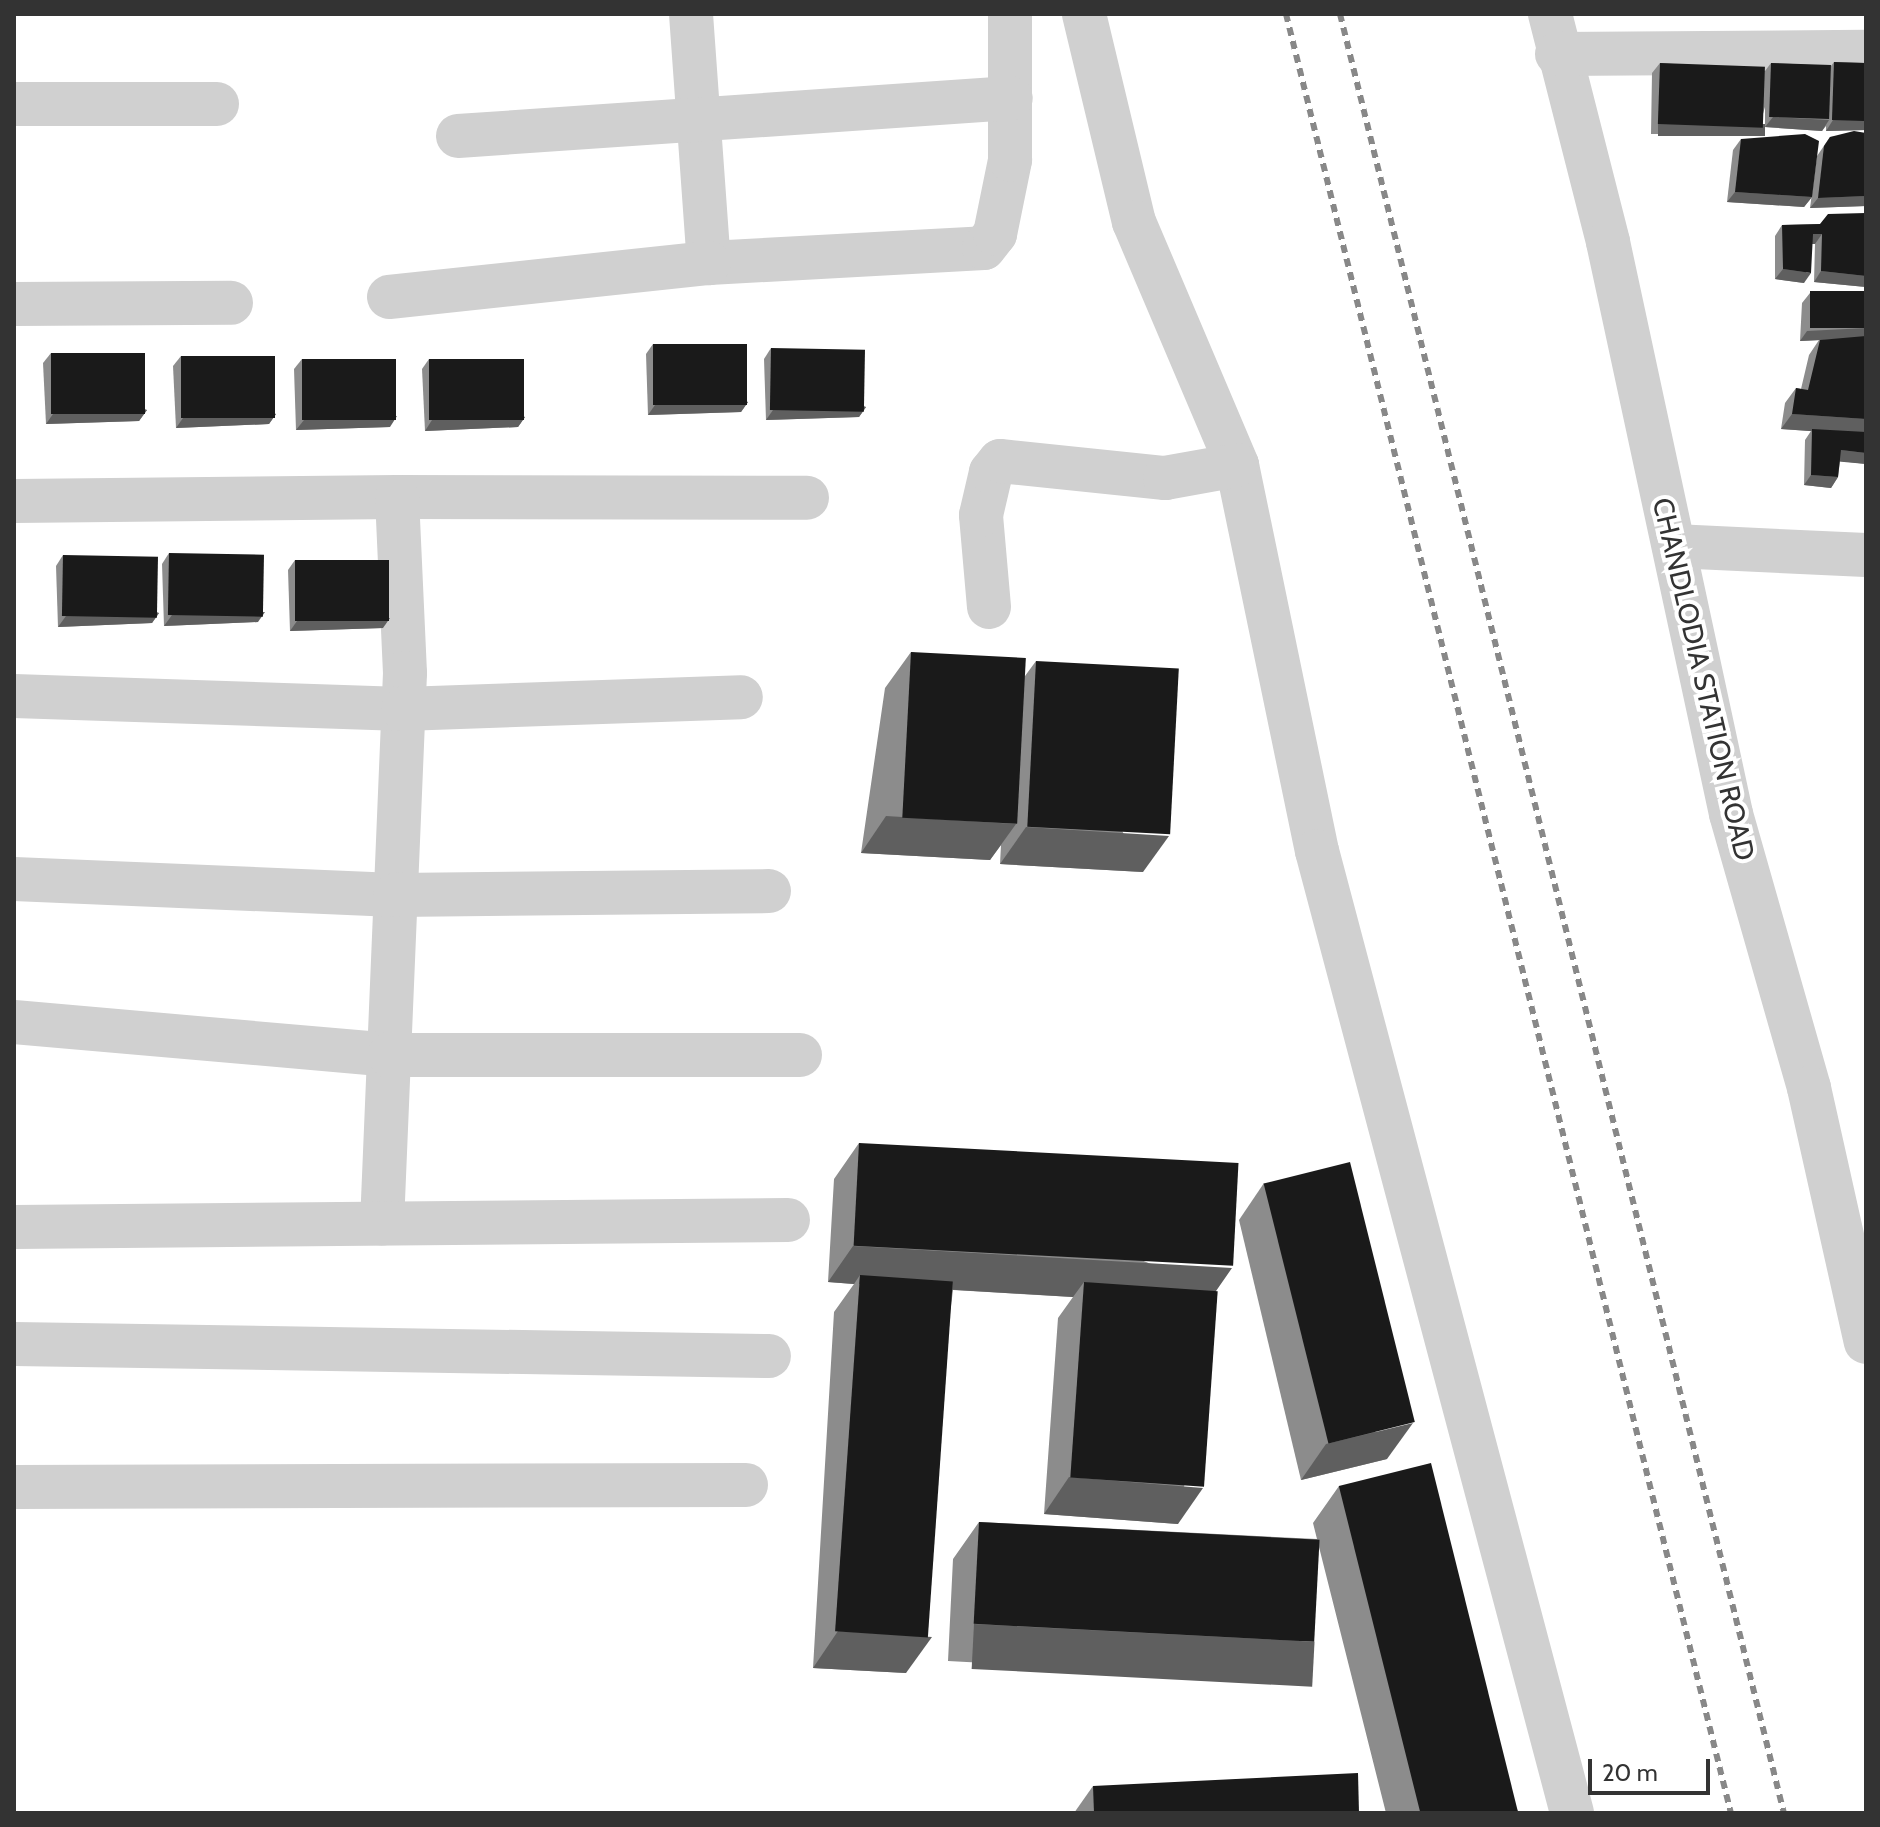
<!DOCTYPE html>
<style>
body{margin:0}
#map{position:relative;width:1880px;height:1827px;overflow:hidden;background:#fff;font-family:Cabin,sans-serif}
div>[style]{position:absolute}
.minor>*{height:44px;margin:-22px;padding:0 22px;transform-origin:22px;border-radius:22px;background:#d0d0d0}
.rail>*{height:6px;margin-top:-3px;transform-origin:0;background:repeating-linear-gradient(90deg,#888 0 8px,transparent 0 14px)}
.wall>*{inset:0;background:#8c8c8c}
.shaded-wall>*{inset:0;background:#5f5f5f;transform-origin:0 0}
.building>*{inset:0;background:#1a1a1a;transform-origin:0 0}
span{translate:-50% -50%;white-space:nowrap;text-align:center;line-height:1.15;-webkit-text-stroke:8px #fff;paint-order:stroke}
.street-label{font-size:28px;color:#333}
.frame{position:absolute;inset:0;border:16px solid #333;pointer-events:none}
.scale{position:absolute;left:1588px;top:1759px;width:122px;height:36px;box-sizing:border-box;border:4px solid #333;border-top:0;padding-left:10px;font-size:24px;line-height:28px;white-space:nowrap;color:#333;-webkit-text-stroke:6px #fff;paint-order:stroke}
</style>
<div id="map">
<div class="minor">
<div style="left:691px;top:14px;width:250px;rotate:85.9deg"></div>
<div style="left:709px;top:263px;width:275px;rotate:-3.1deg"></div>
<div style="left:984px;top:248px;width:18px;rotate:-52deg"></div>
<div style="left:995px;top:234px;width:76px;rotate:-78.5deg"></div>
<div style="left:1010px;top:160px;width:146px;rotate:-90deg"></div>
<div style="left:1084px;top:14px;width:214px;rotate:76.5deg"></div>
<div style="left:1134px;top:222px;width:264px;rotate:67deg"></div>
<div style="left:1237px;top:465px;width:394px;rotate:78.3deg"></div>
<div style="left:1317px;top:851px;width:995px;rotate:75.15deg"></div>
<div style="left:1550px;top:14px;width:235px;rotate:75.7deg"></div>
<div style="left:1608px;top:242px;width:585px;rotate:77.86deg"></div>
<div style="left:1731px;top:814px;width:285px;rotate:74.1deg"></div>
<div style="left:1809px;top:1088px;width:260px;rotate:77.4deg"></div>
<div style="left:1557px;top:54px;width:309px;rotate:-0.4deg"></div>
<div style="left:14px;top:104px;width:203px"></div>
<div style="left:458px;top:136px;width:554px;rotate:-3.93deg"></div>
<div style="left:389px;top:297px;width:322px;rotate:-6.1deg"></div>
<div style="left:14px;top:304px;width:217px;rotate:-0.3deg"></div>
<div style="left:397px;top:497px;width:410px;rotate:0.1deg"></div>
<div style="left:14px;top:501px;width:383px;rotate:-0.6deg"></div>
<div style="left:397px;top:497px;width:176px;rotate:87.4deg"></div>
<div style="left:405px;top:673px;width:551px;rotate:92.39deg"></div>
<div style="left:1674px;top:546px;width:192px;rotate:2.7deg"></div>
<div style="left:989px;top:607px;width:92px;rotate:-95deg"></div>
<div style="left:981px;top:515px;width:44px;rotate:-76.9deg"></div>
<div style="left:991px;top:472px;width:14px;rotate:-51deg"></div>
<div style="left:1000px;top:461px;width:166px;rotate:5.9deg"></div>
<div style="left:1165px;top:478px;width:73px;rotate:-10.2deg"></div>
<div style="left:14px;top:696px;width:389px;rotate:1.9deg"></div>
<div style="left:403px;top:709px;width:338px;rotate:-2deg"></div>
<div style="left:14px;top:879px;width:381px;rotate:2.4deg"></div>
<div style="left:395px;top:895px;width:374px;rotate:-0.6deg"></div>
<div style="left:14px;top:1022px;width:376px;rotate:5deg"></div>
<div style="left:389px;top:1055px;width:411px"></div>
<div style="left:14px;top:1227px;width:774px;rotate:-0.52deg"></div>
<div style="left:14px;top:1344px;width:755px;rotate:0.91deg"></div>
<div style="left:14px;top:1487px;width:732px;rotate:-0.16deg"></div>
</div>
<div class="rail">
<div style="left:1286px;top:14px;width:1853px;rotate:76.11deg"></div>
<div style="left:1340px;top:14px;width:1853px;rotate:76.14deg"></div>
</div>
<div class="wall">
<div style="clip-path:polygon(1834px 62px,1866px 63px,1866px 130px,1826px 131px,1826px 126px,1822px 131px,1765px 127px,1765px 107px,1757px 134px,1651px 134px,1652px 73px,1660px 63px,1765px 71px,1771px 63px,1831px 66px)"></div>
<div style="clip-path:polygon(1866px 133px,1866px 206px,1810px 208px,1817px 156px,1830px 137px)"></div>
<div style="clip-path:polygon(1741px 139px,1812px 197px,1804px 207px,1727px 202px,1733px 150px)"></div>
<div style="clip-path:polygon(1866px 213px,1866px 287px,1814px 282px,1815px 244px,1812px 244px,1804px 283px,1775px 279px,1775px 236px,1782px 225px,1820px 224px)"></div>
<div style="clip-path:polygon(1866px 291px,1866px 464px,1840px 461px,1838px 477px,1831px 488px,1804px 485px,1805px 440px,1811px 431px,1781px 429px,1785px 403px,1796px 388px,1801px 389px,1809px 355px,1819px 340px,1800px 341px,1802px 303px,1810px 293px)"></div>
<div style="clip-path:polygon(653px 344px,748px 402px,741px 412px,648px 415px,646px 354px)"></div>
<div style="clip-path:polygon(771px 348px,866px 407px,859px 417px,766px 420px,764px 359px)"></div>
<div style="clip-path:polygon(51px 353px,147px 410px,139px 421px,46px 424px,43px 363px)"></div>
<div style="clip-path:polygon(181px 356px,276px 414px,269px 424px,176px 428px,173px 366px)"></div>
<div style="clip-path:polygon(302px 359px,390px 427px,296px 430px,294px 369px)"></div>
<div style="clip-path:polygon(429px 359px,525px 417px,518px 427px,425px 431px,422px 369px)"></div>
<div style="clip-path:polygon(169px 553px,258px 622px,164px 626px,162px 564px)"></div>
<div style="clip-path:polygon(63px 555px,159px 613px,152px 623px,58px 627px,56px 566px)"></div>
<div style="clip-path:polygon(295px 560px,383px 628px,290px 631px,288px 570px)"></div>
<div style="clip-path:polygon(911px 652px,1025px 676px,1036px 661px,1143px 872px,1000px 864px,1001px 845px,990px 860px,861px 853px,885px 688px)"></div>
<div style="clip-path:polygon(859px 1143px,1216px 1291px,1178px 1524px,1044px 1514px,1058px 1318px,1073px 1297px,953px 1290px,906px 1673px,813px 1668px,834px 1312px,854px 1284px,828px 1282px,834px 1179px)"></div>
<div style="clip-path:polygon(1264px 1183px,1387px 1459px,1301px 1480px,1239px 1220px)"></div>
<div style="clip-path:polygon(1339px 1486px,1519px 1813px,1386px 1813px,1319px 1547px,1289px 1679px,948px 1661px,953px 1559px,979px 1522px,1317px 1539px,1313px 1523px)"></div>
<div style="clip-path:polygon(1093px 1786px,1359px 1813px,1074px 1813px)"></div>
</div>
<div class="shaded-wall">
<div style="clip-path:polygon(1773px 117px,1829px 120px,1822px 131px,1765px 127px)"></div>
<div style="clip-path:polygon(1833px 120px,1866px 120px,1866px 130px,1826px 131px)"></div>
<div style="left:1658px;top:124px;width:107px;height:12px"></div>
<div style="clip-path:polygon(1735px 192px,1812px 197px,1804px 207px,1727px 202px)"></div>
<div style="clip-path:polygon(1866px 196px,1866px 206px,1810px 208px,1818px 198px)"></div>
<div style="clip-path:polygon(1813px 234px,1822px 234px,1815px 244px,1806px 244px)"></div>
<div style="clip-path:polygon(1783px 269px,1811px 273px,1804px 283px,1775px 279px)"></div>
<div style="clip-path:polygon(1821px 271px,1866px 276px,1866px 287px,1814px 282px)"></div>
<div style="clip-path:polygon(1866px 328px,1866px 338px,1800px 341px,1807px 331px)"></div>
<div style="clip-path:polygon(748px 402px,741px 412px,648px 415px,655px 405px)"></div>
<div style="clip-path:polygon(866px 407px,859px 417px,766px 420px,773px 410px)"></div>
<div style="clip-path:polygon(147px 410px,139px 421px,46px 424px,53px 414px)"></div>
<div style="clip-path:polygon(276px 414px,269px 424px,176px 428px,183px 418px)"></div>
<div style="clip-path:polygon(1792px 414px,1866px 419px,1866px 435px,1781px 429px)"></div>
<div style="clip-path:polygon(397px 416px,390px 427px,296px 430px,304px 420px)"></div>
<div style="clip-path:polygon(525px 417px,518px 427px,425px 431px,432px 420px)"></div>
<div style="clip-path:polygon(1841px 450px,1866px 453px,1866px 464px,1833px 461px)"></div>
<div style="clip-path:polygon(1811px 475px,1838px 477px,1831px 488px,1804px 485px)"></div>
<div style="clip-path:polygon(265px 612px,258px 622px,164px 626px,172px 615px)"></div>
<div style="clip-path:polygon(159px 613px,152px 623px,58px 627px,66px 616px)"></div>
<div style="clip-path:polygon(390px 618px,383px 628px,290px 631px,297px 621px)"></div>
<div style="clip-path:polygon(886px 816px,1016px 824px,990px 860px,861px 853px)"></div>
<div style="clip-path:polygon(1026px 827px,1169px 836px,1143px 872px,1000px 864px)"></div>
<div style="clip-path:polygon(853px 1246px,1232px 1268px,1207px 1304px,1084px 1282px,1073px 1297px,859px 1284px,860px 1275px,854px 1284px,828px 1282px)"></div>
<div style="clip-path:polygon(1413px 1423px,1387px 1459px,1301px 1480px,1326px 1444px)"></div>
<div style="clip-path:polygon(1069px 1477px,1203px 1488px,1178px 1524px,1044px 1514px)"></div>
<div style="left:974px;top:1624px;width:341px;height:45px;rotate:3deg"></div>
<div style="clip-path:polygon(838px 1631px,932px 1637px,906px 1673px,813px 1668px)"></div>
</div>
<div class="building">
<div style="left:1834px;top:62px;width:32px;height:58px;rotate:2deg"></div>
<div style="left:1660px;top:63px;width:105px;height:61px;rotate:2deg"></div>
<div style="left:1771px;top:63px;width:60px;height:54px;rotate:2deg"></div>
<div style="clip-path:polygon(1854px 131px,1866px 133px,1866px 196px,1818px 198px,1824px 146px,1830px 137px)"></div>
<div style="clip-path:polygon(1805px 134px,1819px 141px,1812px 197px,1735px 192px,1741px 139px)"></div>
<div style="clip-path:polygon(1866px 213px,1866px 276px,1821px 271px,1822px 234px,1813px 234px,1811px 273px,1783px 269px,1782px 225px,1820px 224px,1828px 214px)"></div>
<div style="left:1866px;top:291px;width:37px;height:56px;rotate:90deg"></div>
<div style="clip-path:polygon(1866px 336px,1866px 419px,1792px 414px,1796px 388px,1808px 390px,1820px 340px)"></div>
<div style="left:653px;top:344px;width:94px;height:61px"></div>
<div style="left:771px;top:348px;width:94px;height:62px;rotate:1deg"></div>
<div style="left:51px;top:353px;width:94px;height:61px"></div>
<div style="left:181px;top:356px;width:94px;height:62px"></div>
<div style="left:302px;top:359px;width:94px;height:61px"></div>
<div style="left:429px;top:359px;width:95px;height:61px"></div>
<div style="clip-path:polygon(1812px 429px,1866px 432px,1866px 453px,1841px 450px,1838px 477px,1811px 475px)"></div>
<div style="left:169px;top:553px;width:95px;height:62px;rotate:1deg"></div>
<div style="left:63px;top:555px;width:95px;height:61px;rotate:1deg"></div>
<div style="left:295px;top:560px;width:94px;height:61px"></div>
<div style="left:911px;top:652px;width:115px;height:166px;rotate:3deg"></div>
<div style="left:1036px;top:661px;width:143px;height:166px;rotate:3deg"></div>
<div style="left:859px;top:1143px;width:380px;height:103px;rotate:3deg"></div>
<div style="left:1350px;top:1162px;width:268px;height:89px;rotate:76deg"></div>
<div style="left:860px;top:1275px;width:93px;height:357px;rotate:4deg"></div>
<div style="left:1084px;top:1282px;width:134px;height:196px;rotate:4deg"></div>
<div style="left:1431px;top:1463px;width:361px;height:95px;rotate:76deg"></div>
<div style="left:979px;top:1522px;width:341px;height:102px;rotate:3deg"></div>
<div style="clip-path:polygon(1358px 1773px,1359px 1813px,1094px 1813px,1093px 1786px)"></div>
</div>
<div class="street-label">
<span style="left:1704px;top:679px;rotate:77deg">CHANDLODIA STATION ROAD</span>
</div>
<div class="frame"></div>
<div class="scale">20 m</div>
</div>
